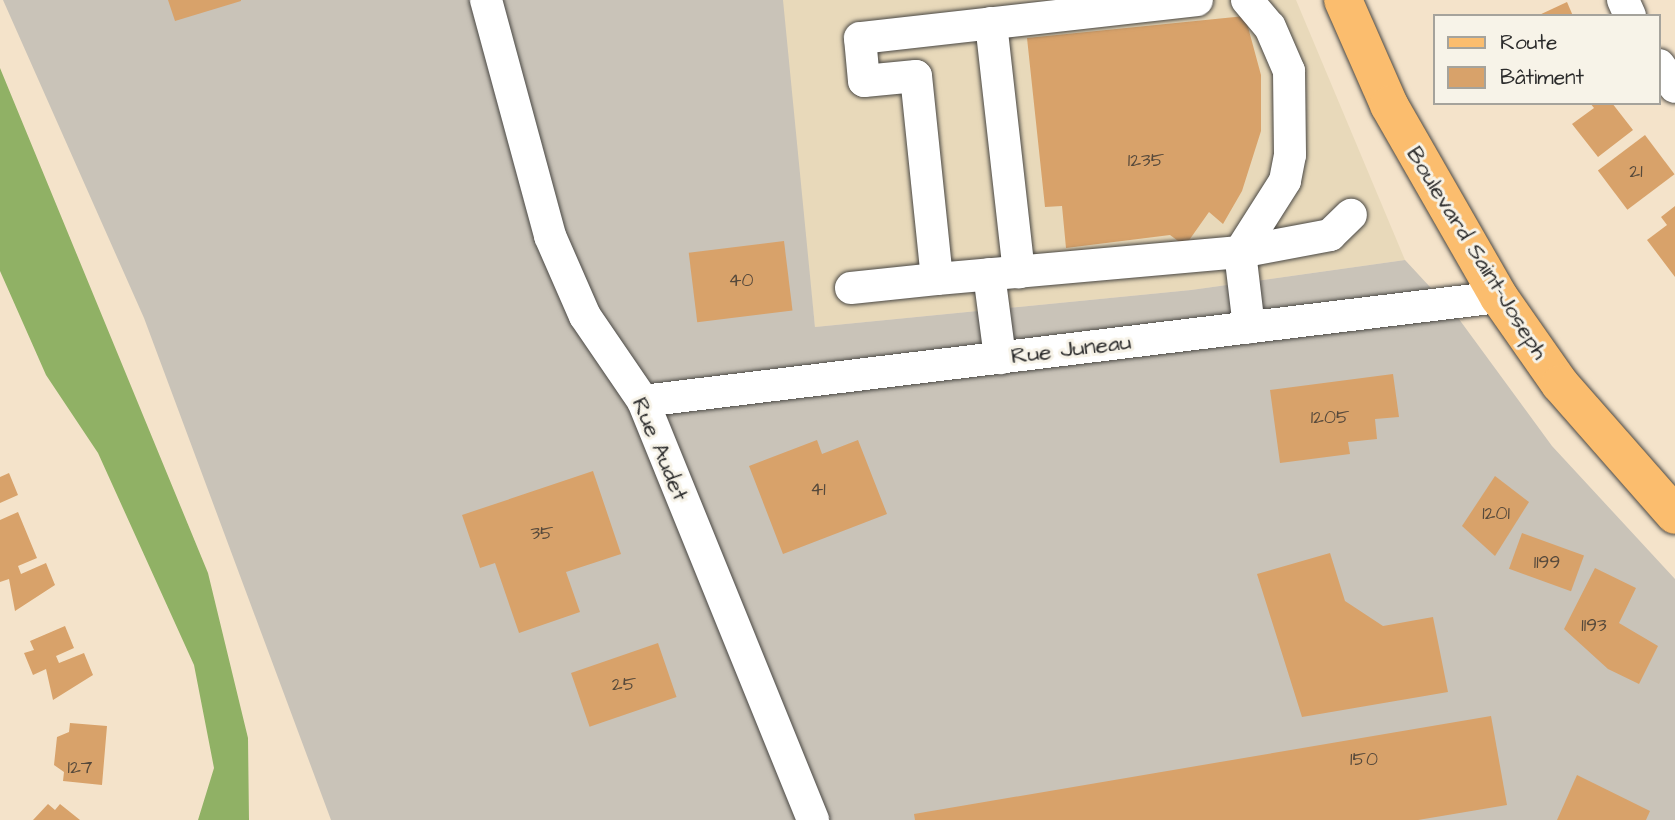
<!DOCTYPE html>
<meta charset="utf-8">
<style>
body{margin:0}
#map{position:relative;width:1675px;height:820px;overflow:hidden;background:#f4e3ca;font-family:"Architects Daughter",sans-serif}
div>[style]{position:absolute}
.built>*{inset:0;background:#e8d9ba}
.industrial>*{inset:0;background:#c9c3b8}
.forest>*{inset:0;background:#90b165}
.building>*{inset:0;background:#d8a26a;transform-origin:0 0}
.roads{filter:drop-shadow(0 0 2px #494743) drop-shadow(0 0 2px #494743)}
.minor>*{height:32px;margin:-16px;padding:0 16px;transform-origin:16px;border-radius:16px;background:#fff}
.major>*{height:38px;margin:-19px;padding:0 19px;transform-origin:19px;border-radius:19px;background:#fbbd6e}
span{translate:-50% -50%;white-space:nowrap;text-align:center;line-height:1.15;-webkit-text-stroke:6px #f7f3e8;paint-order:stroke}
.number-label{font-size:19px;color:#56493b}
.number-label span{-webkit-text-stroke-width:0}
.street-label{font-size:23px;color:#2b2b2b}
.legend{position:absolute;left:1433px;top:14px;width:228px;height:91px;box-sizing:border-box;background:#f7f3e8;border:2px solid #a5a39c;margin:0;padding:9px 12px;list-style:none;font-size:21px;color:#2b2b2b}
.legend li{display:flex;align-items:center;gap:14px;height:35px}
.legend b{width:35px;border:2px solid #a5a39c}
</style>
<div id="map">
<div class="built">
<div style="clip-path:polygon(779px 0,1296px 0,1405px 260px,1191px 290px,815px 327px)"></div>
</div>
<div class="industrial">
<div style="clip-path:polygon(3px 0,783px 0,815px 327px,1191px 290px,1405px 260px,1456px 315px,1552px 446px,1675px 579px,1675px 820px,331px 820px,144px 318px)"></div>
</div>
<div class="forest">
<div style="clip-path:polygon(0 68px,208px 573px,248px 738px,249px 820px,198px 820px,214px 768px,194px 665px,98px 453px,46px 375px,0 271px)"></div>
</div>
<div class="building">
<div style="clip-path:polygon(168px 0,241px 0,241px 1px,175px 21px)"></div>
<div style="clip-path:polygon(1567px 2px,1573px 16px,1537px 16px)"></div>
<div style="clip-path:polygon(1245px 16px,1261px 75px,1261px 131px,1242px 191px,1223px 224px,1209px 212px,1185px 246px,1170px 235px,1066px 248px,1062px 206px,1045px 207px,1027px 38px)"></div>
<div style="clip-path:polygon(1590px 103px,1612px 103px,1633px 130px,1598px 157px,1572px 124px,1594px 108px)"></div>
<div style="left:1645px;top:135px;width:49px;height:59px;rotate:53deg"></div>
<div style="clip-path:polygon(1675px 206px,1675px 277px,1647px 240px,1667px 225px,1661px 217px)"></div>
<div style="left:784px;top:241px;width:70px;height:96px;rotate:83deg"></div>
<div style="clip-path:polygon(1393px 374px,1399px 417px,1375px 419px,1377px 439px,1348px 442px,1350px 454px,1280px 463px,1270px 390px)"></div>
<div style="clip-path:polygon(817px 440px,822px 454px,858px 440px,887px 514px,783px 554px,749px 466px)"></div>
<div style="clip-path:polygon(593px 471px,621px 554px,566px 572px,580px 612px,519px 633px,495px 563px,480px 568px,462px 515px)"></div>
<div style="clip-path:polygon(9px 473px,18px 495px,0 503px,0 477px)"></div>
<div style="clip-path:polygon(1495px 476px,1529px 502px,1495px 556px,1462px 526px)"></div>
<div style="clip-path:polygon(18px 512px,37px 558px,18px 566px,21px 574px,46px 563px,55px 585px,15px 611px,9px 579px,0 582px,0 520px)"></div>
<div style="left:1522px;top:533px;width:66px;height:38px;rotate:20deg"></div>
<div style="clip-path:polygon(1330px 553px,1345px 601px,1383px 626px,1433px 617px,1448px 692px,1302px 717px,1257px 574px)"></div>
<div style="clip-path:polygon(1595px 568px,1636px 588px,1619px 623px,1658px 646px,1639px 684px,1608px 669px,1564px 629px)"></div>
<div style="clip-path:polygon(65px 626px,74px 648px,56px 656px,59px 663px,84px 653px,93px 675px,53px 700px,46px 669px,33px 675px,24px 653px,34px 650px,30px 641px)"></div>
<div style="left:658px;top:643px;width:57px;height:92px;rotate:71deg"></div>
<div style="clip-path:polygon(1491px 716px,1507px 805px,1418px 820px,915px 820px,914px 814px)"></div>
<div style="clip-path:polygon(70px 723px,107px 726px,102px 785px,63px 781px,64px 772px,54px 765px,57px 737px,69px 732px)"></div>
<div style="clip-path:polygon(1577px 775px,1650px 811px,1646px 820px,1557px 820px)"></div>
<div style="clip-path:polygon(48px 804px,55px 810px,60px 804px,80px 820px,33px 820px)"></div>
</div>
<div class="roads">
<div class="minor">
<div style="left:486px;top:0;width:245px;rotate:74.8deg"></div>
<div style="left:550px;top:236px;width:87px;rotate:66.4deg"></div>
<div style="left:585px;top:316px;width:103px;rotate:55.7deg"></div>
<div style="left:643px;top:401px;width:452px;rotate:67.9deg"></div>
<div style="left:1247px;top:0;width:35px;rotate:50deg"></div>
<div style="left:1270px;top:27px;width:48px;rotate:66.6deg"></div>
<div style="left:1289px;top:71px;width:84px;rotate:89.3deg"></div>
<div style="left:1290px;top:155px;width:26px;rotate:101deg"></div>
<div style="left:1285px;top:181px;width:84px;rotate:122.4deg"></div>
<div style="left:1240px;top:252px;width:76px;rotate:83.2deg"></div>
<div style="left:1623px;top:0;width:17px;rotate:66deg"></div>
<div style="left:991px;top:23px;width:251px;rotate:83.6deg"></div>
<div style="left:1659px;top:65px;width:27px;rotate:54deg"></div>
<div style="left:989px;top:274px;width:85px;rotate:82.5deg"></div>
<div style="left:937px;top:279px;width:304px;rotate:-5.1deg"></div>
<div style="left:1240px;top:252px;width:92px;rotate:-10.7deg"></div>
<div style="left:1330px;top:235px;width:29px;rotate:-44deg"></div>
<div style="left:851px;top:288px;width:86px;rotate:-6deg"></div>
<div style="left:937px;top:279px;width:204px;rotate:-95.9deg"></div>
<div style="left:916px;top:76px;width:52px;rotate:174.5deg"></div>
<div style="left:864px;top:81px;width:43px;rotate:-95.3deg"></div>
<div style="left:860px;top:38px;width:339px;rotate:-6.4deg"></div>
<div style="left:643px;top:401px;width:862px;rotate:-6.93deg"></div>
</div>
<div class="major">
<div style="left:1343px;top:0;width:115px;rotate:66.3deg"></div>
<div style="left:1389px;top:105px;width:221px;rotate:60.2deg"></div>
<div style="left:1499px;top:297px;width:106px;rotate:55deg"></div>
<div style="left:1560px;top:384px;width:174px;rotate:48.7deg"></div>
</div>
</div>
<div class="number-label">
<span style="left:1146px;top:161px">1235</span>
<span style="left:1636px;top:172px">21</span>
<span style="left:741px;top:281px">40</span>
<span style="left:1330px;top:418px">1205</span>
<span style="left:818px;top:490px">41</span>
<span style="left:1496px;top:514px">1201</span>
<span style="left:542px;top:534px">35</span>
<span style="left:1547px;top:563px">1199</span>
<span style="left:1594px;top:626px">1193</span>
<span style="left:624px;top:685px">25</span>
<span style="left:1364px;top:760px">150</span>
<span style="left:80px;top:768px">127</span>
</div>
<div class="street-label">
<span style="left:1477px;top:253px;rotate:58deg">Boulevard Saint-Joseph</span>
<span style="left:1071px;top:349px;rotate:-7deg">Rue Juneau</span>
<span style="left:660px;top:449px;rotate:67deg">Rue Audet</span>
</div>
<ul class="legend">
<li><b style="height:9px;background:#fbbd6e"></b>Route</li>
<li><b style="height:19px;background:#d8a26a"></b>Bâtiment</li>
</ul>
</div>
